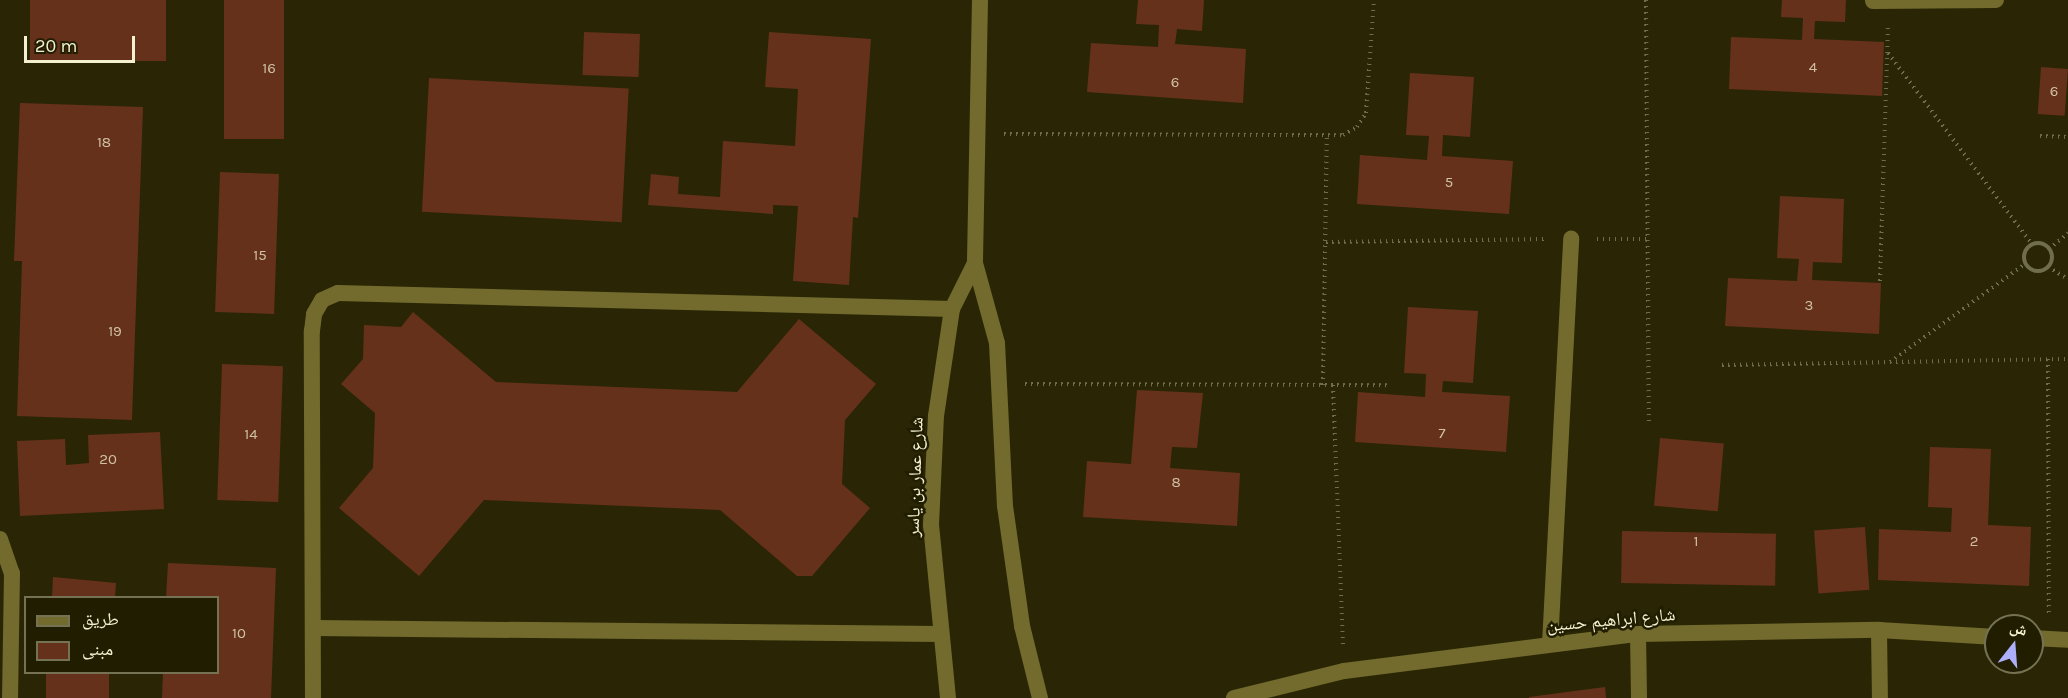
<!DOCTYPE html>
<meta charset="utf-8">
<style>
body{margin:0}
#map{position:relative;width:2068px;height:698px;overflow:hidden;background:#2a2605;font-family:Karla,"Noto Naskh Arabic",sans-serif}
div>[style]{position:absolute}
.building>*{inset:0;background:#65311b;transform-origin:0 0}
.path>*{height:4px;margin-top:-2px;transform-origin:0;background:repeating-linear-gradient(90deg,#706d4c 0 1.5px,transparent 0 6px)}
.path>.ring{margin:-2px;padding:0;box-sizing:content-box;background:none;border:4px solid #706d4c;border-radius:50%}
.service>*{height:16px;margin:-8px;padding:0 8px;transform-origin:8px;border-radius:8px;background:#726b2d}
.minor>*{height:16px;margin:-8px;padding:0 8px;transform-origin:8px;border-radius:8px;background:#726b2d}
.tertiary>*{height:16px;margin:-8px;padding:0 8px;transform-origin:8px;border-radius:8px;background:#726b2d}
span{translate:-50% -50%;white-space:nowrap;text-align:center;line-height:1.15;-webkit-text-stroke:5px #211d00;paint-order:stroke}
.number-label{font-size:15px;color:#d0c1a4}
.number-label span{-webkit-text-stroke-width:0}
.street-label{font-size:18px;color:#f4f1d1}
.legend{position:absolute;left:24px;top:596px;width:195px;height:78px;box-sizing:border-box;background:#211d00;border:2px solid #757254;margin:0;padding:8px 10px;list-style:none;font-size:18px;color:#f4f1d1}
.legend li{display:flex;align-items:center;gap:12px;height:30px}
.legend b{width:30px;border:2px solid #757254}
.north{position:absolute;left:1984px;top:614px;width:60px;height:60px;box-sizing:border-box;background:#211d00;border:2px solid #757254;border-radius:50%;rotate:17deg;font-size:16px;font-weight:700;line-height:24px;text-align:center;color:#f4f1d1}
.north::after{content:'';display:block;margin:auto;width:21px;height:27px;background:#adaffb;clip-path:polygon(50% 0,100% 100%,50% 72%,0 100%)}
.scale{position:absolute;left:24px;top:36px;width:111px;height:27px;box-sizing:border-box;border:3px solid #f4f1d1;border-top:0;padding-left:8px;font-size:18px;line-height:21px;white-space:nowrap;color:#f4f1d1;-webkit-text-stroke:4px #211d00;paint-order:stroke}
</style>
<div id="map">
<div class="building">
<div style="left:30px;top:0;width:136px;height:61px"></div>
<div style="left:224px;top:0;width:60px;height:139px"></div>
<div style="clip-path:polygon(1138px 0,1204px 0,1202px 31px,1177px 29px,1175px 44px,1246px 49px,1243px 103px,1087px 92px,1091px 43px,1158px 47px,1159px 25px,1136px 24px)"></div>
<div style="clip-path:polygon(1782px 0,1846px 0,1845px 22px,1815px 21px,1814px 39px,1884px 42px,1882px 96px,1729px 89px,1731px 37px,1802px 40px,1803px 18px,1781px 17px)"></div>
<div style="left:584px;top:32px;width:56px;height:43px;rotate:2deg"></div>
<div style="clip-path:polygon(769px 32px,871px 39px,858px 218px,853px 217px,849px 285px,793px 281px,798px 206px,773px 205px,773px 214px,648px 205px,651px 174px,679px 177px,678px 194px,720px 197px,723px 141px,795px 146px,798px 89px,765px 87px)"></div>
<div style="left:2041px;top:67px;width:27px;height:47px;rotate:4deg"></div>
<div style="clip-path:polygon(1410px 73px,1474px 77px,1470px 137px,1443px 135px,1442px 156px,1513px 161px,1509px 214px,1357px 204px,1360px 155px,1427px 160px,1429px 136px,1406px 135px)"></div>
<div style="left:429px;top:78px;width:200px;height:134px;rotate:3deg"></div>
<div style="clip-path:polygon(20px 103px,143px 107px,132px 420px,17px 416px,22px 261px,14px 261px)"></div>
<div style="left:220px;top:172px;width:59px;height:140px;rotate:2deg"></div>
<div style="clip-path:polygon(1780px 196px,1844px 199px,1842px 263px,1813px 262px,1812px 280px,1881px 283px,1879px 334px,1725px 326px,1728px 278px,1797px 281px,1799px 259px,1777px 258px)"></div>
<div style="clip-path:polygon(1408px 307px,1478px 311px,1473px 383px,1443px 381px,1442px 392px,1510px 396px,1506px 452px,1355px 442px,1358px 392px,1425px 397px,1426px 374px,1404px 373px)"></div>
<div style="clip-path:polygon(413px 312px,496px 382px,737px 392px,799px 319px,876px 384px,845px 420px,842px 484px,870px 508px,812px 576px,797px 576px,720px 510px,484px 500px,419px 576px,339px 508px,373px 468px,375px 413px,341px 384px,363px 359px,364px 325px,401px 327px)"></div>
<div style="left:222px;top:364px;width:61px;height:136px;rotate:2deg"></div>
<div style="clip-path:polygon(1137px 390px,1203px 393px,1197px 448px,1172px 447px,1170px 468px,1240px 473px,1237px 526px,1083px 517px,1087px 461px,1131px 464px)"></div>
<div style="clip-path:polygon(160px 432px,164px 509px,20px 516px,17px 441px,65px 439px,66px 465px,89px 463px,88px 435px)"></div>
<div style="left:1660px;top:438px;width:64px;height:68px;rotate:5deg"></div>
<div style="clip-path:polygon(1930px 447px,1991px 449px,1988px 525px,2031px 527px,2029px 586px,1878px 580px,1879px 529px,1951px 532px,1952px 508px,1928px 507px)"></div>
<div style="left:1865px;top:527px;width:63px;height:51px;rotate:86deg"></div>
<div style="left:1622px;top:531px;width:154px;height:52px;rotate:1deg"></div>
<div style="clip-path:polygon(168px 563px,276px 568px,271px 698px,162px 698px,163px 672px,218px 672px,218px 598px,166px 598px)"></div>
<div style="clip-path:polygon(53px 577px,116px 583px,115px 598px,52px 598px)"></div>
<div style="left:46px;top:672px;width:63px;height:26px"></div>
<div style="clip-path:polygon(1605px 687px,1606px 698px,1529px 698px,1529px 697px)"></div>
</div>
<div class="path">
<div style="left:1646px;top:0;width:423px;rotate:89.6deg"></div>
<div style="left:1888px;top:53px;width:239px;rotate:53deg"></div>
<div style="left:1004px;top:134px;width:339px;rotate:0.2deg"></div>
<div style="left:1343px;top:135px;width:16px;rotate:-30deg"></div>
<div style="left:1357px;top:127px;width:17px;rotate:-57deg"></div>
<div style="left:1366px;top:113px;width:113px;rotate:-86deg"></div>
<div style="left:2040px;top:136px;width:28px;rotate:2deg"></div>
<div style="left:1597px;top:239px;width:50px"></div>
<div style="left:1326px;top:242px;width:218px;rotate:-0.8deg"></div>
<div class="ring" style="left:2024px;top:243px;width:24px;height:24px"></div>
<div style="left:2049px;top:249px;width:25px;rotate:-40deg"></div>
<div style="left:2048px;top:267px;width:23px;rotate:31deg"></div>
<div style="left:1880px;top:281px;width:254px;rotate:-88.2deg"></div>
<div style="left:2048px;top:359px;width:254px;rotate:89.8deg"></div>
<div style="left:1890px;top:362px;width:167px;rotate:-36deg"></div>
<div style="left:1722px;top:365px;width:346px;rotate:-1deg"></div>
<div style="left:1025px;top:384px;width:362px;rotate:0.2deg"></div>
<div style="left:1323px;top:385px;width:247px;rotate:-89.1deg"></div>
<div style="left:1333px;top:385px;width:260px;rotate:87.8deg"></div>
</div>
<div class="service">
<div style="left:1873px;top:1px;width:123px;rotate:-0.5deg"></div>
<div style="left:313px;top:628px;width:627px;rotate:0.55deg"></div>
<div style="left:1550px;top:644px;width:406px;rotate:-87deg"></div>
</div>
<div class="minor">
<div style="left:0;top:539px;width:36px;rotate:71deg"></div>
<div style="left:12px;top:573px;width:125px;rotate:90.9deg"></div>
<div style="left:1879px;top:630px;width:68px;rotate:89.2deg"></div>
<div style="left:1638px;top:634px;width:64px;rotate:89.1deg"></div>
<div style="left:2032px;top:638px;width:36px;rotate:3deg"></div>
<div style="left:313px;top:698px;width:367px;rotate:-90.2deg"></div>
<div style="left:312px;top:331px;width:17px;rotate:-83deg"></div>
<div style="left:314px;top:314px;width:16px;rotate:-60deg"></div>
<div style="left:322px;top:300px;width:17px;rotate:-24deg"></div>
<div style="left:338px;top:293px;width:614px;rotate:1.49deg"></div>
<div style="left:1234px;top:698px;width:113px;rotate:-13.8deg"></div>
<div style="left:1344px;top:671px;width:296px;rotate:-7.2deg"></div>
<div style="left:1638px;top:634px;width:241px;rotate:-1deg"></div>
<div style="left:1879px;top:630px;width:117px;rotate:3.4deg"></div>
</div>
<div class="tertiary">
<div style="left:980px;top:0;width:263px;rotate:91.1deg"></div>
<div style="left:975px;top:263px;width:83px;rotate:74.6deg"></div>
<div style="left:997px;top:343px;width:163px;rotate:87.2deg"></div>
<div style="left:1005px;top:506px;width:121px;rotate:81.9deg"></div>
<div style="left:1022px;top:626px;width:74px;rotate:76deg"></div>
<div style="left:948px;top:698px;width:174px;rotate:-95.6deg"></div>
<div style="left:931px;top:525px;width:109px;rotate:-87.4deg"></div>
<div style="left:936px;top:416px;width:108px;rotate:-81.5deg"></div>
<div style="left:952px;top:309px;width:51px;rotate:-63.4deg"></div>
</div>
<div class="number-label">
<span style="left:1813px;top:68px">4</span>
<span style="left:269px;top:69px">16</span>
<span style="left:1175px;top:83px">6</span>
<span style="left:2054px;top:92px">6</span>
<span style="left:104px;top:143px">18</span>
<span style="left:1449px;top:183px">5</span>
<span style="left:260px;top:256px">15</span>
<span style="left:1809px;top:306px">3</span>
<span style="left:115px;top:332px">19</span>
<span style="left:1442px;top:434px">7</span>
<span style="left:251px;top:435px">14</span>
<span style="left:108px;top:460px">20</span>
<span style="left:1176px;top:483px">8</span>
<span style="left:1696px;top:542px">1</span>
<span style="left:1974px;top:542px">2</span>
<span style="left:239px;top:634px">10</span>
</div>
<div class="street-label">
<span style="left:915px;top:477px;rotate:-88deg">شارع عمار بن ياسر</span>
<span style="left:1611px;top:620px;rotate:-5deg">شارع ابراهيم حسين</span>
</div>
<ul class="legend">
<li><b style="height:8px;background:#726b2d"></b>طريق</li>
<li><b style="height:16px;background:#65311b"></b>مبنى</li>
</ul>
<div class="north">ش</div>
<div class="scale">20 m</div>
</div>
